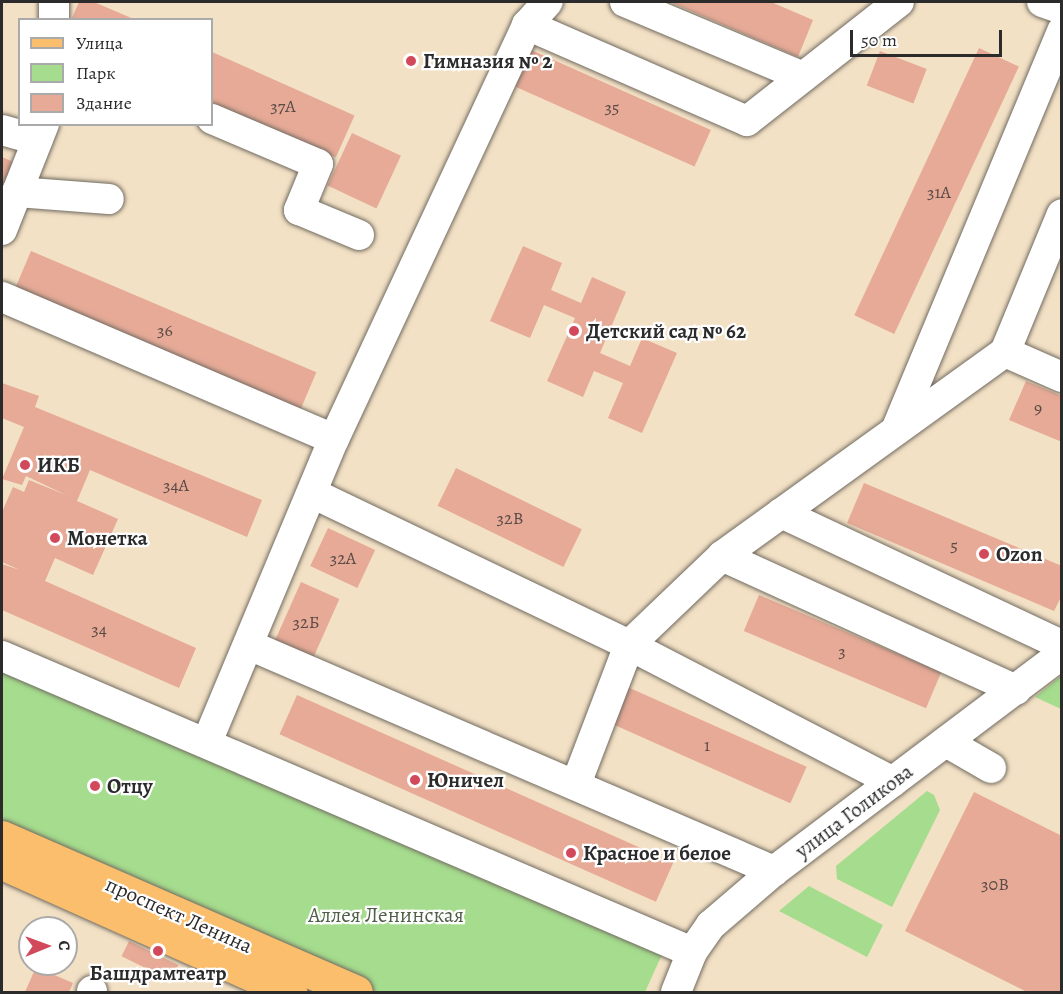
<!DOCTYPE html>
<meta charset="utf-8">
<style>
body{margin:0}
#map{position:relative;width:1063px;height:994px;overflow:hidden;background:#f3e1c5;font-family:Alegreya,serif}
div>[style]{position:absolute}
.green>*{inset:0;background:#a5dc8d}
.building>*{inset:0;background:#e6aa97;transform-origin:0 0}
.roads{filter:drop-shadow(0 0 2px #716b61) drop-shadow(0 0 2px #716b61)}
.minor>*{height:30px;margin:-15px;padding:0 15px;transform-origin:15px;border-radius:15px;background:#fff}
.major>*{height:33px;margin:-16.5px;padding:0 16.5px;transform-origin:16.5px;border-radius:16.5px;background:#fabe6d}
.dots>*{width:16px;height:16px;translate:-50% -50%;box-sizing:border-box;border:3px solid #fff;border-radius:50%}
span{translate:-50% -50%;white-space:nowrap;text-align:center;line-height:1.15;-webkit-text-stroke:4.5px #fff;paint-order:stroke}
.number-label{font-size:18px;color:#5a4b46}
.number-label span{-webkit-text-stroke-width:0}
.poi-label{font-size:21px;color:#2b2b2b;font-weight:700}
.left{translate:0 -50%;text-align:left}
.street-label{font-size:21px;color:#2b2b2b}
.park-label{font-size:21px;color:#506048}
.frame{position:absolute;inset:0;border:3px solid #2b2b2b;pointer-events:none}
.legend{position:absolute;left:18px;top:18px;width:195px;height:108px;box-sizing:border-box;background:#fff;border:2px solid #aaa;margin:0;padding:8px 10px;list-style:none;font-size:18px;color:#2b2b2b}
.legend li{display:flex;align-items:center;gap:12px;height:30px}
.legend b{width:30px;border:2px solid #aaa}
.north{position:absolute;left:18px;top:916px;width:60px;height:60px;box-sizing:border-box;background:#fff;border:2px solid #aaa;border-radius:50%;rotate:89deg;font-size:16px;font-weight:700;line-height:24px;text-align:center;color:#2b2b2b}
.north::after{content:'';display:block;margin:auto;width:21px;height:27px;background:#d1495b;clip-path:polygon(50% 0,100% 100%,50% 72%,0 100%)}
.scale{position:absolute;left:850px;top:30px;width:152px;height:27px;box-sizing:border-box;border:3px solid #2b2b2b;border-top:0;padding-left:8px;font-size:18px;line-height:21px;white-space:nowrap;color:#2b2b2b;-webkit-text-stroke:4px #fff;paint-order:stroke}
</style>
<div id="map">
<div class="green">
<div style="clip-path:polygon(2px 667px,664px 950px,645px 992px,374px 992px,2px 827px)"></div>
<div style="clip-path:polygon(1061px 676px,1061px 709px,1035px 697px)"></div>
<div style="clip-path:polygon(927px 791px,934px 795px,940px 810px,892px 907px,837px 879px,836px 866px)"></div>
<div style="clip-path:polygon(809px 886px,883px 925px,867px 957px,779px 911px)"></div>
</div>
<div class="building">
<div style="clip-path:polygon(79px 2px,94px 2px,136px 20px,71px 20px)"></div>
<div style="clip-path:polygon(670px 2px,771px 2px,813px 20px,798px 57px)"></div>
<div style="left:979px;top:48px;width:44px;height:295px;rotate:25deg"></div>
<div style="left:529px;top:49px;width:199px;height:40px;rotate:24deg"></div>
<div style="left:880px;top:51px;width:50px;height:37px;rotate:21deg"></div>
<div style="left:212px;top:52px;width:156px;height:46px;rotate:24deg"></div>
<div style="left:352px;top:133px;width:54px;height:58px;rotate:25deg"></div>
<div style="clip-path:polygon(2px 157px,18px 164px,2px 202px)"></div>
<div style="clip-path:polygon(523px 246px,562px 263px,551px 290px,581px 303px,592px 277px,626px 292px,600px 353px,630px 366px,642px 338px,677px 353px,642px 433px,608px 418px,623px 383px,594px 371px,583px 397px,547px 381px,575px 318px,544px 305px,530px 338px,490px 321px)"></div>
<div style="left:31px;top:251px;width:310px;height:40px;rotate:23deg"></div>
<div style="clip-path:polygon(1026px 381px,1062px 396px,1062px 442px,1009px 420px)"></div>
<div style="clip-path:polygon(2px 383px,39px 396px,35px 407px,262px 500px,247px 537px,90px 470px,77px 501px,118px 519px,93px 575px,55px 558px,45px 581px,196px 648px,179px 688px,2px 610px,2px 564px,20px 570px,2px 562px,2px 512px,13px 487px,24px 492px,29px 480px,66px 495px,26px 476px,22px 485px,2px 479px,24px 427px,2px 418px)"></div>
<div style="left:456px;top:468px;width:140px;height:42px;rotate:26deg"></div>
<div style="clip-path:polygon(864px 483px,1062px 566px,1062px 595px,1054px 611px,847px 523px)"></div>
<div style="left:328px;top:528px;width:52px;height:42px;rotate:25deg"></div>
<div style="left:301px;top:582px;width:42px;height:70px;rotate:24deg"></div>
<div style="left:759px;top:595px;width:198px;height:39px;rotate:23deg"></div>
<div style="left:623px;top:685px;width:201px;height:40px;rotate:24deg"></div>
<div style="left:297px;top:695px;width:412px;height:43px;rotate:24deg"></div>
<div style="clip-path:polygon(974px 792px,1062px 836px,1062px 992px,1027px 992px,905px 931px)"></div>
<div style="left:129px;top:941px;width:55px;height:17px;rotate:26deg"></div>
<div style="clip-path:polygon(36px 967px,73px 983px,69px 992px,25px 992px)"></div>
</div>
<div class="roads">
<div class="minor">
<div style="left:54px;top:2px;width:18px;rotate:90deg"></div>
<div style="left:625px;top:2px;width:193px;rotate:22.8deg"></div>
<div style="left:1042px;top:2px;width:21px;rotate:19deg"></div>
<div style="left:527px;top:25px;width:240px;rotate:23.6deg"></div>
<div style="left:747px;top:121px;width:193px;rotate:-38.1deg"></div>
<div style="left:212px;top:119px;width:115px;rotate:23deg"></div>
<div style="left:318px;top:164px;width:50px;rotate:112.4deg"></div>
<div style="left:299px;top:210px;width:65px;rotate:22.6deg"></div>
<div style="left:2px;top:130px;width:37px;rotate:16deg"></div>
<div style="left:17px;top:192px;width:92px;rotate:4.4deg"></div>
<div style="left:2px;top:230px;width:114px;rotate:-68.4deg"></div>
<div style="left:2px;top:297px;width:361px;rotate:23.2deg"></div>
<div style="left:1005px;top:352px;width:149px;rotate:-67.6deg"></div>
<div style="left:896px;top:430px;width:432px;rotate:-67.4deg"></div>
<div style="left:312px;top:493px;width:352px;rotate:25.6deg"></div>
<div style="left:629px;top:645px;width:297px;rotate:27.4deg"></div>
<div style="left:781px;top:513px;width:310px;rotate:25.2deg"></div>
<div style="left:722px;top:556px;width:323px;rotate:24.5deg"></div>
<div style="left:249px;top:645px;width:572px;rotate:23.29deg"></div>
<div style="left:2px;top:656px;width:751px;rotate:23.22deg"></div>
<div style="left:207px;top:742px;width:329px;rotate:-67.3deg"></div>
<div style="left:334px;top:439px;width:457px;rotate:-65deg"></div>
<div style="left:527px;top:25px;width:31px;rotate:-48deg"></div>
<div style="left:946px;top:742px;width:52px;rotate:30deg"></div>
<div style="left:576px;top:784px;width:149px;rotate:-69.1deg"></div>
<div style="left:629px;top:645px;width:129px;rotate:-43.7deg"></div>
<div style="left:722px;top:556px;width:349px;rotate:-35.8deg"></div>
<div style="left:1005px;top:352px;width:62px;rotate:23.7deg"></div>
<div style="left:92px;top:992px;width:1px;rotate:-90deg"></div>
<div style="left:676px;top:992px;width:43px;rotate:-68.2deg"></div>
<div style="left:692px;top:952px;width:33px;rotate:-55deg"></div>
<div style="left:711px;top:925px;width:83px;rotate:-40.6deg"></div>
<div style="left:774px;top:871px;width:361px;rotate:-37deg"></div>
</div>
<div class="major">
<div style="left:2px;top:837px;width:386px;rotate:23.6deg"></div>
<div style="left:2px;top:863px;width:316px;rotate:24.1deg"></div>
</div>
</div>
<div class="dots">
<div style="left:411px;top:61px;background:#d1495b"></div>
<div style="left:574px;top:331px;background:#d1495b"></div>
<div style="left:25px;top:465px;background:#d1495b"></div>
<div style="left:55px;top:538px;background:#d1495b"></div>
<div style="left:984px;top:554px;background:#d1495b"></div>
<div style="left:415px;top:780px;background:#d1495b"></div>
<div style="left:95px;top:786px;background:#d1495b"></div>
<div style="left:571px;top:853px;background:#d1495b"></div>
<div style="left:158px;top:951px;background:#d1495b"></div>
</div>
<div class="number-label">
<span style="left:283px;top:106px">37А</span>
<span style="left:612px;top:107px">35</span>
<span style="left:939px;top:192px">31А</span>
<span style="left:165px;top:330px">36</span>
<span style="left:1038px;top:408px">9</span>
<span style="left:176px;top:485px">34А</span>
<span style="left:510px;top:518px">32В</span>
<span style="left:954px;top:545px">5</span>
<span style="left:343px;top:558px">32А</span>
<span style="left:306px;top:622px">32Б</span>
<span style="left:99px;top:629px">34</span>
<span style="left:842px;top:651px">3</span>
<span style="left:707px;top:745px">1</span>
<span style="left:995px;top:884px">30В</span>
</div>
<div class="poi-label">
<span class="left" style="left:423px;top:61px">Гимназия № 2</span>
<span class="left" style="left:586px;top:331px">Детский сад № 62</span>
<span class="left" style="left:37px;top:465px">ИКБ</span>
<span class="left" style="left:67px;top:538px">Монетка</span>
<span class="left" style="left:996px;top:554px">Ozon</span>
<span class="left" style="left:427px;top:780px">Юничел</span>
<span class="left" style="left:107px;top:786px">Отцу</span>
<span class="left" style="left:583px;top:853px">Красное и белое</span>
<span style="left:158px;top:973px">Башдрамтеатр</span>
</div>
<div class="street-label">
<span style="left:854px;top:811px;rotate:-37deg">улица Голикова</span>
<span style="left:179px;top:915px;rotate:24deg">проспект Ленина</span>
</div>
<div class="park-label">
<span style="left:386px;top:915px">Аллея Ленинская</span>
</div>
<div class="frame"></div>
<ul class="legend">
<li><b style="height:8px;background:#fabe6d"></b>Улица</li>
<li><b style="height:16px;background:#a5dc8d"></b>Парк</li>
<li><b style="height:16px;background:#e6aa97"></b>Здание</li>
</ul>
<div class="north">С</div>
<div class="scale">50 m</div>
</div>
